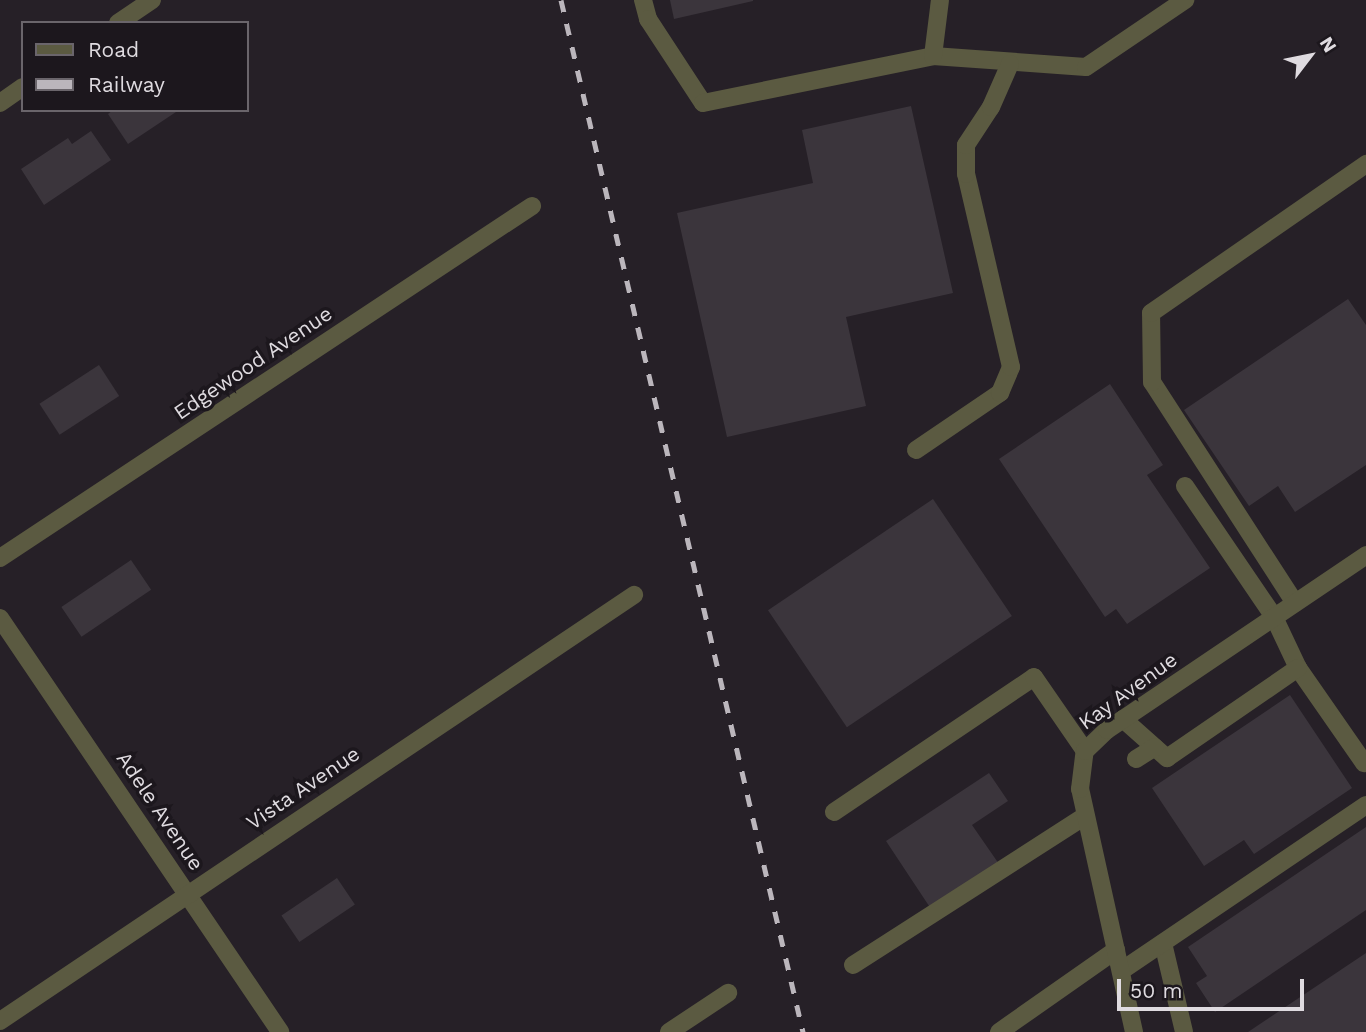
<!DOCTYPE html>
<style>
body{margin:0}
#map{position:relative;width:1366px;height:1032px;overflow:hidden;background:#262027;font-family:"Work Sans",sans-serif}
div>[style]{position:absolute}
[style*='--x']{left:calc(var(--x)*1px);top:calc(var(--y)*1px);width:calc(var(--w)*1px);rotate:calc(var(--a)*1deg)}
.building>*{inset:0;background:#3b353c;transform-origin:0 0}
.minor>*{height:18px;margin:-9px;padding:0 9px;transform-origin:9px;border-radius:9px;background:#5b5a41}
.rail>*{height:5px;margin-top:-2.5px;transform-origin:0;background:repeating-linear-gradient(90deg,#bbb6bc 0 12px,transparent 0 24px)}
span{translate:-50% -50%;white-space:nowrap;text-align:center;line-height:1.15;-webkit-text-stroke:7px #1c171d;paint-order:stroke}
.street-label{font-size:21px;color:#dfdbe0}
.legend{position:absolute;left:21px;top:21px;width:228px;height:91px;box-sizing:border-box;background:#1c171d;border:2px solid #6a656b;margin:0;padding:9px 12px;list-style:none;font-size:21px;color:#dfdbe0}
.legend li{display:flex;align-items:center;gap:14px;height:35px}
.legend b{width:35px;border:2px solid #6a656b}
.north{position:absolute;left:1275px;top:21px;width:70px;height:70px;-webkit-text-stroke:5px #1c171d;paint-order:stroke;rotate:58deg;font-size:19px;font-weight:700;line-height:28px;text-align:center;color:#dfdbe0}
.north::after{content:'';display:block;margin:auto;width:24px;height:32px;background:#dfdbe0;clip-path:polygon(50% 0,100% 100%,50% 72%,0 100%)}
.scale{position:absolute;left:1117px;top:979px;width:187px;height:32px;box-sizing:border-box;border:4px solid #dfdbe0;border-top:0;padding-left:9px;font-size:21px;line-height:24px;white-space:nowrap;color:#dfdbe0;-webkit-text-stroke:5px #1c171d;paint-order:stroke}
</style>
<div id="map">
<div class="building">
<i style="clip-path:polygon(670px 0,753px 0,753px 1px,674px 19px)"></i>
<i style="clip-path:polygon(911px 106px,953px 293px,846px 317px,866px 406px,727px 437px,677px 213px,813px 183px,802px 130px)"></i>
<i style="clip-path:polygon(113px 110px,179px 110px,128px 144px,108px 114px)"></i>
<i style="clip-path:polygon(91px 131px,111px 160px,44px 205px,21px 169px,68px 138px,72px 144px)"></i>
<i style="clip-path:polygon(1348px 299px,1366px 325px,1366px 465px,1295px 512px,1278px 486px,1249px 506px,1184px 410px)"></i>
<i style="left:99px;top:365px;width:37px;height:71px;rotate:57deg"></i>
<i style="clip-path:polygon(1110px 384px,1163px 465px,1147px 475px,1210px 568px,1127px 624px,1116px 609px,1105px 617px,999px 459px)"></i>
<i style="left:933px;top:499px;width:141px;height:199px;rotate:56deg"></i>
<i style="left:131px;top:560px;width:36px;height:84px;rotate:56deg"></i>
<i style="clip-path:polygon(1290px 695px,1352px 788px,1254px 854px,1244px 840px,1204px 866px,1152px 788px)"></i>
<i style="clip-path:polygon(989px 773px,1008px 801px,972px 825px,999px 864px,931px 909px,886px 841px)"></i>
<i style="clip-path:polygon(1366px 827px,1366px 910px,1215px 1012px,1196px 983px,1207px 976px,1188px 947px)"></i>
<i style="left:337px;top:878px;width:32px;height:67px;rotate:56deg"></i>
<i style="clip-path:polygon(1366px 953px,1366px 1032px,1248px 1032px)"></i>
</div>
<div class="minor">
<i style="--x:643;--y:0;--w:20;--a:75"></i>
<i style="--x:648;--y:19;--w:100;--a:56.8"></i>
<i style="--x:703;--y:103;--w:235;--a:-11.5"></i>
<i style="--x:933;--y:56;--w:153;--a:4.1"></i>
<i style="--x:1086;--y:67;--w:120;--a:-34.1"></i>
<i style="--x:118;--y:23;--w:41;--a:-34.1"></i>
<i style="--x:933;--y:56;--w:56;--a:-82.9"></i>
<i style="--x:0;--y:103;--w:28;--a:-35"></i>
<i style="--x:916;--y:450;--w:102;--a:-34.2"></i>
<i style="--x:1000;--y:393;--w:28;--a:-67"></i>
<i style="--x:1011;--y:367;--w:198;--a:-103.1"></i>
<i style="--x:966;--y:174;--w:29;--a:-90"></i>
<i style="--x:966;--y:145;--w:45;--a:-56.7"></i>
<i style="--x:991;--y:107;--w:47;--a:-66.2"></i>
<i style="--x:1185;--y:486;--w:158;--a:55.8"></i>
<i style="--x:1274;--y:617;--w:56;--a:64.8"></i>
<i style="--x:1298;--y:668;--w:116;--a:55.2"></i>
<i style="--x:0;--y:558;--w:638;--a:-33.49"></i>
<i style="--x:1295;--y:603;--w:263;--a:-122.9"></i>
<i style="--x:1152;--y:382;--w:69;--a:-90.8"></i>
<i style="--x:1151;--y:313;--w:262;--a:-34.7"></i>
<i style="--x:0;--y:618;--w:500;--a:55.9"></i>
<i style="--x:1123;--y:719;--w:59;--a:41.6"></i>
<i style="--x:1167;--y:758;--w:159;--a:-34.5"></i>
<i style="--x:1136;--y:759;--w:22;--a:-32"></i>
<i style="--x:834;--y:812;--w:241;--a:-34"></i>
<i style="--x:1034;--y:677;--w:90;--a:55.4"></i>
<i style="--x:1163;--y:943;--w:91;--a:76.7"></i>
<i style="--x:853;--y:965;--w:276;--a:-32.7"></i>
<i style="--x:1121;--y:971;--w:296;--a:-34.1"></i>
<i style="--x:0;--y:1021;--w:764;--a:-33.9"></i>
<i style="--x:669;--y:1032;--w:71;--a:-33.5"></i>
<i style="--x:999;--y:1032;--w:143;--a:-35"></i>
<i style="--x:1134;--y:1032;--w:249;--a:-102.5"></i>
<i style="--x:1080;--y:789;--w:38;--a:-83"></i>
<i style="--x:1085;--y:751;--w:30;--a:-44"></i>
<i style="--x:1107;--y:730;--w:313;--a:-34"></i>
</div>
<div class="rail">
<i style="--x:561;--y:0;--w:1060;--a:76.8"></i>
</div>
<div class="street-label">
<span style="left:253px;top:363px;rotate:-34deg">Edgewood Avenue</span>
<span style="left:1128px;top:691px;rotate:-36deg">Kay Avenue</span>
<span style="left:303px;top:788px;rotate:-34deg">Vista Avenue</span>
<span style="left:160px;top:811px;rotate:56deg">Adele Avenue</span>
</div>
<ul class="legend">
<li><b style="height:9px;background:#5b5a41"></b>Road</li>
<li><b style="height:9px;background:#bbb6bc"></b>Railway</li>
</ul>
<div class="north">N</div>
<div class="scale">50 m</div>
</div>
